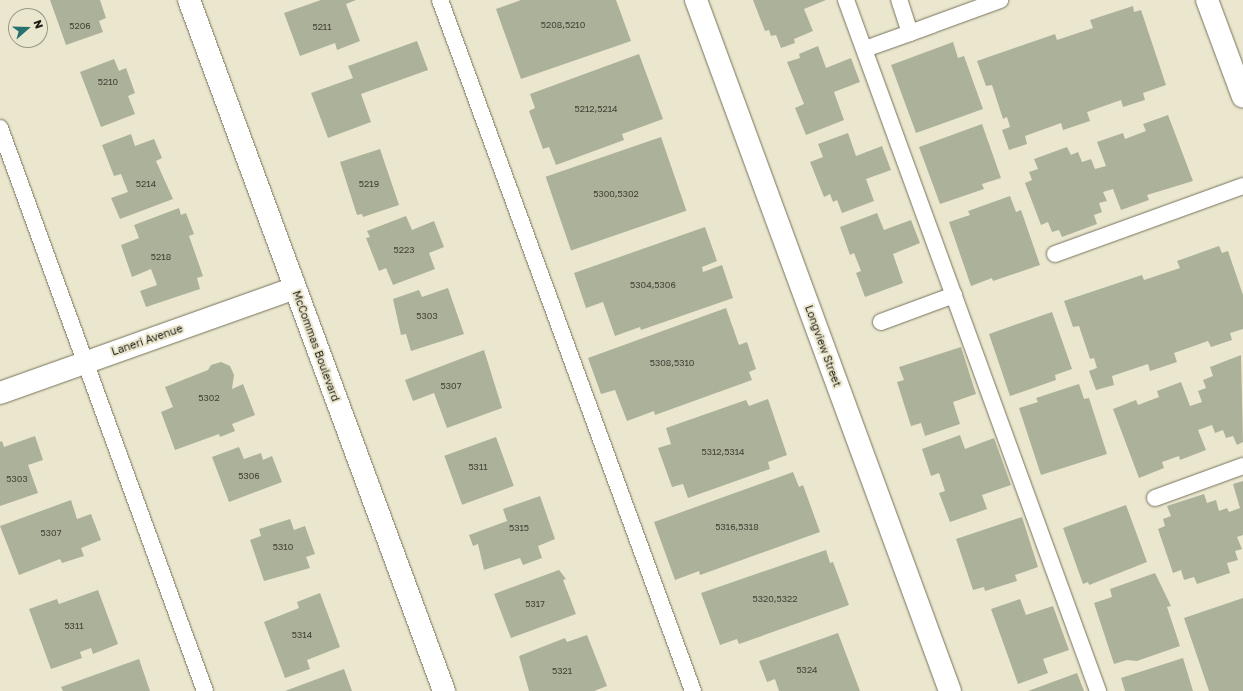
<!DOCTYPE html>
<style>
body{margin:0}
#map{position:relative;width:1243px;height:691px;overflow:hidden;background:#ebe7ce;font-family:"Golos Text",sans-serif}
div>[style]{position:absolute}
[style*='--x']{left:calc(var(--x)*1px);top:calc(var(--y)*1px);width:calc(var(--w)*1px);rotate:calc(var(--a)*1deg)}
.building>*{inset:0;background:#acb19a;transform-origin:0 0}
.roads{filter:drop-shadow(0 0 1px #76725c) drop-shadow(0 0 1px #76725c)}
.lane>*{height:16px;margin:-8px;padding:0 8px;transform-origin:8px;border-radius:8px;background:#fff}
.street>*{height:22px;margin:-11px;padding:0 11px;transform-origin:11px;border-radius:11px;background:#fff}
.secondary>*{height:22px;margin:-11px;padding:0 11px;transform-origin:11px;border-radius:11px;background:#fff}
span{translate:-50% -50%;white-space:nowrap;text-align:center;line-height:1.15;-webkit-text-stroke:4px #ebe7ce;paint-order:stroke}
.number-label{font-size:9px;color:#434337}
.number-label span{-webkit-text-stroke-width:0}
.street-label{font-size:11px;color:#201e16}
.north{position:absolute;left:8px;top:8px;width:40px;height:40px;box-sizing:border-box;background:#ebe7ce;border:1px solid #9a9784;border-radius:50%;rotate:70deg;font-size:11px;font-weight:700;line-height:16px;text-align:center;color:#201e16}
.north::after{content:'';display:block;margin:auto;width:14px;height:18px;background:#27716f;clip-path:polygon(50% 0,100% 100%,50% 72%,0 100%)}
</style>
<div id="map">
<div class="building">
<i style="clip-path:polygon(50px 0,100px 0,106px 18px,99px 21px,103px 32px,66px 45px)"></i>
<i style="clip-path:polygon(321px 0,356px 0,346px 4px,360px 41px,337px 50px,335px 43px,300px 56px,284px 13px)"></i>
<i style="clip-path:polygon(521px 0,616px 0,631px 41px,521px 79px,496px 9px)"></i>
<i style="clip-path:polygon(753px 0,826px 0,804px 9px,813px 31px,794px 39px,795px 43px,781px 48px,776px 35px,771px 36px,769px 30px,765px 31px)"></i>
<i style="clip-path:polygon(1133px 6px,1134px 12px,1141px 10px,1166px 85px,1143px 93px,1145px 100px,1123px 107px,1121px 100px,1087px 112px,1090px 121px,1063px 130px,1061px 123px,1025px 136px,1027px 144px,1009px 150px,1002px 130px,1010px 127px,1007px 117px,1003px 119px,992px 85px,986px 86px,977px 61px,1055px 34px,1057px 40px,1093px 28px,1090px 20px)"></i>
<i style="clip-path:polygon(417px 41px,428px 70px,361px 94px,371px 122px,328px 138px,311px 93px,353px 78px,348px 66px)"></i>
<i style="clip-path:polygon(953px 42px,958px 58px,964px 56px,983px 109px,916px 133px,891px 65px)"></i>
<i style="clip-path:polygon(818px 46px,826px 68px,851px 58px,860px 82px,834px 92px,844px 120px,806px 135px,795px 108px,804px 104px,787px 62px,800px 58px,799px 54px)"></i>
<i style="clip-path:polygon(639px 54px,663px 119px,622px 134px,624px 140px,556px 165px,549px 147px,543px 149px,529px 111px,535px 108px,530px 94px)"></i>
<i style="clip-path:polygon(114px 59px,119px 71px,126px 68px,135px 93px,128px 96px,135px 114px,101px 127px,80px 72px)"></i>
<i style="clip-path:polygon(1168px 115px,1193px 181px,1147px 195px,1149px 200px,1121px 210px,1113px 189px,1103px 192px,1107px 201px,1099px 203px,1102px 212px,1094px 215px,1097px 224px,1062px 237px,1059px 230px,1052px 232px,1048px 222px,1041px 225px,1025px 183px,1032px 180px,1029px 172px,1038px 169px,1034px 159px,1067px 147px,1071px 155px,1078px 152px,1082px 162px,1091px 159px,1095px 169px,1106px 166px,1097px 142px,1123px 133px,1125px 139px,1146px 131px,1143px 124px)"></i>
<i style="clip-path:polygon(982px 124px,1001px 178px,982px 184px,984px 189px,940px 204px,919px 147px)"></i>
<i style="clip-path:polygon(848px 133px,856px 156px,882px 146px,891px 170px,866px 179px,874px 201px,842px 213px,837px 200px,833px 202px,830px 194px,824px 197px,810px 162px,823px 157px,818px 144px)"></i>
<i style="clip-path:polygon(131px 134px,135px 146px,154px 139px,162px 158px,156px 161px,173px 199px,120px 219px,111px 198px,128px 192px,121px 174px,114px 176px,102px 145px)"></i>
<i style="left:661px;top:137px;width:78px;height:122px;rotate:71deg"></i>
<i style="clip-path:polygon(380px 149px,399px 205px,363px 217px,362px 214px,357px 215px,340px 162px)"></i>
<i style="clip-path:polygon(1010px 196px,1016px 212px,1021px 210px,1040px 265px,993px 281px,992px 278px,971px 286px,949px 222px,970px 215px,968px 211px)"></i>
<i style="clip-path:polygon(179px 208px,181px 215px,186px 213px,194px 234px,189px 236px,203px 276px,197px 278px,200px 289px,146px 307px,140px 291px,157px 285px,151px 269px,132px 277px,121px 245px,139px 238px,134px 225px)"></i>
<i style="clip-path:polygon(877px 213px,884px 230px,911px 220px,920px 243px,893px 254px,903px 283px,865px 297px,856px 273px,861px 271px,854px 253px,850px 255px,840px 227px)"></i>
<i style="clip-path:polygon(406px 216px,412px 230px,434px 221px,444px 247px,429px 253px,435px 269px,393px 285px,386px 268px,379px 271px,366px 238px,370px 237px,367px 231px)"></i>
<i style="clip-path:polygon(705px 227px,717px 261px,702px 267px,703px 272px,722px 265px,733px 298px,641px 330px,640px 327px,615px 336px,603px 302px,586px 308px,574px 273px)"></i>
<i style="clip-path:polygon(1219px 246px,1222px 253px,1228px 251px,1243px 295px,1243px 329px,1230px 333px,1232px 340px,1211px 347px,1208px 341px,1174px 353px,1177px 362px,1150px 371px,1148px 364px,1112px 376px,1114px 385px,1096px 390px,1089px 371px,1097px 368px,1094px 358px,1090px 359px,1079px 326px,1073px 327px,1064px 301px,1142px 275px,1144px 280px,1180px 268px,1177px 261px)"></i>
<i style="clip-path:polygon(448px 288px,464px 334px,411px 351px,406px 334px,401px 335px,393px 299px,419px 290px,422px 297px)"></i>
<i style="clip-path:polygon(726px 308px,739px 345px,747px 342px,756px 369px,749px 372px,752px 380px,655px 415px,654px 411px,627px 421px,615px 390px,601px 394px,588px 358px)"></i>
<i style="clip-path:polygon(1052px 312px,1072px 369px,1055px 375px,1056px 380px,1010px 396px,989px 334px)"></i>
<i style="clip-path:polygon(961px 347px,976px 394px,953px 402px,960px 424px,925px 436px,921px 423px,911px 426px,897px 382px,904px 380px,899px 367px)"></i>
<i style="clip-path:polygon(484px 350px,502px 408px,447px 428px,434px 393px,413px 401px,405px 380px)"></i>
<i style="clip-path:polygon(1241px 355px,1243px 442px,1237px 445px,1233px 436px,1226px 438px,1223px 430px,1215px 433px,1212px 425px,1198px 430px,1206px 450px,1180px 460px,1179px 456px,1162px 462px,1164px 468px,1139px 478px,1113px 409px,1136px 400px,1138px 405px,1159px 397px,1157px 391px,1181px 382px,1190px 406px,1202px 402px,1198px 391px,1206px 388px,1203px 380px,1213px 376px,1210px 367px)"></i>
<i style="clip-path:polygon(221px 362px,230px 366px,234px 375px,232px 389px,243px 384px,255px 415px,232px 424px,235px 431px,220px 437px,219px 434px,175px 450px,161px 412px,173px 407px,165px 387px,208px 370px,211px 365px)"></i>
<i style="clip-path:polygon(1079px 384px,1084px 399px,1089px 398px,1107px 454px,1041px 475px,1019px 408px,1038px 402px,1036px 398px)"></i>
<i style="clip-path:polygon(768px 399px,787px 455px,768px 462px,770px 469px,688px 498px,683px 484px,672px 487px,658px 448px,671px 444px,666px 428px,746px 400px,749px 406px)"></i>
<i style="clip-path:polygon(960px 435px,965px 449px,994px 438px,1011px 485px,982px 495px,987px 509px,950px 522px,939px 493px,945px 491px,939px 473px,931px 476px,922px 449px)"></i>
<i style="clip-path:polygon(35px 436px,43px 460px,28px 465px,38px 493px,0 506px,0 442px,2px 441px,4px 447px)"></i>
<i style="left:496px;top:437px;width:52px;height:55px;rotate:70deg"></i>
<i style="clip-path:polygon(239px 447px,244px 459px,261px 453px,263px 460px,272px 456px,282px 482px,229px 502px,212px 457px)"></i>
<i style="clip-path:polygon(793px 472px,799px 487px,803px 485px,820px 532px,700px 575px,699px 571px,675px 580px,654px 522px)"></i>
<i style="clip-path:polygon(1243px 481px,1243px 535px,1237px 537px,1242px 549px,1235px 551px,1238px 560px,1227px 563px,1230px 573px,1197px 584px,1194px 577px,1184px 580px,1181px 570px,1173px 573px,1158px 529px,1165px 526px,1163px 519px,1171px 516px,1167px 506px,1204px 494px,1207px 503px,1216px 500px,1219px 511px,1227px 508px,1229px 512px,1240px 508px,1233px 484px)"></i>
<i style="clip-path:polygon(540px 496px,555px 539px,538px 546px,542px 558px,523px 565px,520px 558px,484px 570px,478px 544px,473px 546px,469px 535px,507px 521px,503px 509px)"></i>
<i style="clip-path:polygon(71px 500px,77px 519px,91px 514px,101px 540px,81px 548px,84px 556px,62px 563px,60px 559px,19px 575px,0 526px)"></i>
<i style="clip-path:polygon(1126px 505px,1147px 562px,1089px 585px,1088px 582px,1083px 584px,1063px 528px)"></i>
<i style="clip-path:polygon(1022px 517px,1038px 567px,1015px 575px,1017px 581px,985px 591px,984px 587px,973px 590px,956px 539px)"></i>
<i style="clip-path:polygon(290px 519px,294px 530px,305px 526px,315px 554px,306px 557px,310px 568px,264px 581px,250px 540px,261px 536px,259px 529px)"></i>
<i style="clip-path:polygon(826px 550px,830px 563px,833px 562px,849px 605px,739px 644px,737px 639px,720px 645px,701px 593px)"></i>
<i style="clip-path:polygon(559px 570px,566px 579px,563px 580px,576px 614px,511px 638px,494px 594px)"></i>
<i style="clip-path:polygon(1155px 573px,1171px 606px,1167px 607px,1180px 646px,1137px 661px,1127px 660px,1114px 664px,1094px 603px,1112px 597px,1110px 589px)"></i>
<i style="clip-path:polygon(98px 590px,118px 644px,93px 654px,91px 648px,80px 652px,82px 658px,51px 669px,29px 609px,57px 599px,59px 604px)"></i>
<i style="clip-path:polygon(320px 593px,340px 647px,307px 660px,310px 669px,285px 678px,264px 622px,299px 608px,297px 602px)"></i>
<i style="clip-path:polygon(1243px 598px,1243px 691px,1209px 691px,1184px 618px)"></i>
<i style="clip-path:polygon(1020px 599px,1026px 615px,1053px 606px,1069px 650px,1043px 659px,1048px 673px,1018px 684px,991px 609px)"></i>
<i style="clip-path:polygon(838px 633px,860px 691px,779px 691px,775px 679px,767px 682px,759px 661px)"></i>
<i style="clip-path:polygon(587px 635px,607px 686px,594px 691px,529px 691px,519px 656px,565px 638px,567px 642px)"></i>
<i style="clip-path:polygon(1183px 658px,1193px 691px,1125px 691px,1121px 678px)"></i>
<i style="clip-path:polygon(139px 659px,150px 691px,63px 691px,61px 687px)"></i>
<i style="clip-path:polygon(344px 669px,352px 691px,285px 691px)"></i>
<i style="clip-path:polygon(1077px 673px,1084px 691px,1028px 691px)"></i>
</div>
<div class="roads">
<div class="lane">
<i style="--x:440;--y:0;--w:736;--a:69.89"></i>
<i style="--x:846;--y:0;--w:736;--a:69.96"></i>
<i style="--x:910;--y:33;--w:96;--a:-20.1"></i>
<i style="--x:865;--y:49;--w:48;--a:-19.6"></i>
<i style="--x:910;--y:33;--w:35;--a:-108"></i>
<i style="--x:0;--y:128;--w:599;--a:69.99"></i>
<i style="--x:1055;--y:254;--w:200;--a:-19.9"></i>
<i style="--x:881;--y:322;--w:78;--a:-20.3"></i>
<i style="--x:1155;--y:498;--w:94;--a:-20"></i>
</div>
<div class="street">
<i style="--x:696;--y:0;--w:736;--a:69.82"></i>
<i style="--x:1207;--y:0;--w:103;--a:69.6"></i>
<i style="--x:0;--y:393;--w:313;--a:-19.6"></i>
</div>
<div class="secondary">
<i style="--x:189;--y:0;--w:737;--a:69.74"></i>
</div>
</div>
<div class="number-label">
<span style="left:563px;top:25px">5208,5210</span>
<span style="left:80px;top:26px">5206</span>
<span style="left:322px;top:27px">5211</span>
<span style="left:108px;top:82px">5210</span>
<span style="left:596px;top:109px">5212,5214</span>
<span style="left:146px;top:184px">5214</span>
<span style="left:369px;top:184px">5219</span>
<span style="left:616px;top:194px">5300,5302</span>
<span style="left:404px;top:250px">5223</span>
<span style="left:161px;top:257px">5218</span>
<span style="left:653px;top:285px">5304,5306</span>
<span style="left:427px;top:316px">5303</span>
<span style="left:672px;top:363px">5308,5310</span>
<span style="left:451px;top:386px">5307</span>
<span style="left:209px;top:398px">5302</span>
<span style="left:723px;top:452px">5312,5314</span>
<span style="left:478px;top:467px">5311</span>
<span style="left:249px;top:476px">5306</span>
<span style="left:17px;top:479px">5303</span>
<span style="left:737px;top:527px">5316,5318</span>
<span style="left:519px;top:528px">5315</span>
<span style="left:51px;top:533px">5307</span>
<span style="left:283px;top:547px">5310</span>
<span style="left:775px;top:599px">5320,5322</span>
<span style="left:535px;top:604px">5317</span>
<span style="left:74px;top:626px">5311</span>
<span style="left:302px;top:635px">5314</span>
<span style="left:807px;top:670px">5324</span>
<span style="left:562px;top:671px">5321</span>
</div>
<div class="street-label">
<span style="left:147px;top:340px;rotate:-19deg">Laneri Avenue</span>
<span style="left:316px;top:346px;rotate:70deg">McCommas Boulevard</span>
<span style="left:823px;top:346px;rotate:70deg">Longview Street</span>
</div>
<div class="north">N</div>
</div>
